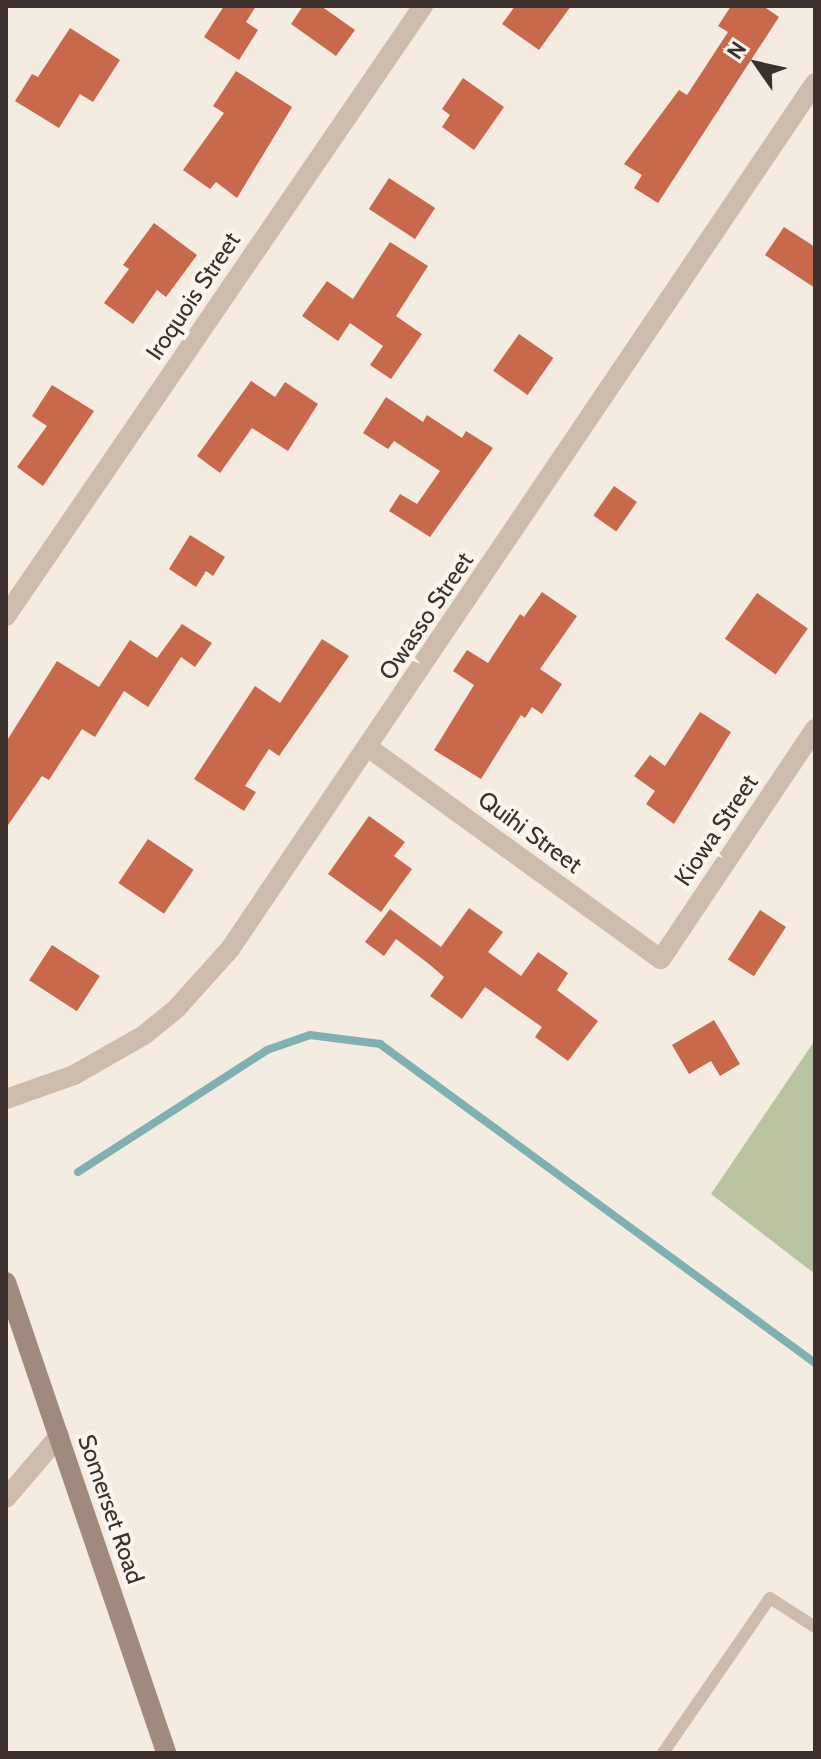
<!DOCTYPE html>
<style>
body{margin:0}
#map{position:relative;width:821px;height:1759px;overflow:hidden;background:#f4ebe1;font-family:Cabin,sans-serif}
div>[style]{position:absolute}
[style*='--x']{left:calc(var(--x)*1px);top:calc(var(--y)*1px);width:calc(var(--w)*1px);rotate:calc(var(--a)*1deg)}
.green>*{inset:0;background:#b8c4a0}
.stream>*{height:8px;margin:-4px;padding:0 4px;transform-origin:4px;border-radius:4px;background:#7fb0b2}
.building>*{inset:0;background:#c8694b;transform-origin:0 0}
.lane>*{height:12px;margin:-6px;padding:0 6px;transform-origin:6px;border-radius:6px;background:#cdbbac}
.street>*{height:20px;margin:-10px;padding:0 10px;transform-origin:10px;border-radius:10px;background:#cdbbac}
.secondary>*{height:20px;margin:-10px;padding:0 10px;transform-origin:10px;border-radius:10px;background:#a18a7d}
span{translate:-50% -50%;white-space:nowrap;text-align:center;line-height:1.15;-webkit-text-stroke:8px #fbf5ee;paint-order:stroke}
.street-label{font-size:24px;color:#3b302b}
.frame{position:absolute;inset:0;border:8px solid #3b302b;pointer-events:none}
.north{position:absolute;left:717px;top:24px;width:80px;height:80px;-webkit-text-stroke:6px #fbf5ee;paint-order:stroke;rotate:304deg;font-size:22px;font-weight:700;line-height:32px;text-align:center;color:#3b302b}
.north::after{content:'';display:block;margin:auto;width:28px;height:36px;background:#3b302b;clip-path:polygon(50% 0,100% 100%,50% 72%,0 100%)}
</style>
<div id="map">
<div class="green">
<i style="clip-path:polygon(815px 1040px,815px 1274px,711px 1194px)"></i>
</div>
<div class="stream">
<i style="--x:78;--y:1172;--w:225;--a:-32.8"></i>
<i style="--x:267;--y:1050;--w:46;--a:-19.2"></i>
<i style="--x:310;--y:1035;--w:71;--a:7.3"></i>
<i style="--x:380;--y:1044;--w:539;--a:36.25"></i>
</div>
<div class="building">
<i style="clip-path:polygon(224px 6px,256px 6px,246px 22px,258px 30px,239px 60px,204px 37px)"></i>
<i style="clip-path:polygon(303px 6px,321px 6px,355px 30px,336px 56px,291px 24px)"></i>
<i style="clip-path:polygon(515px 6px,571px 6px,539px 50px,502px 24px)"></i>
<i style="clip-path:polygon(731px 6px,763px 6px,779px 17px,658px 203px,634px 188px,642px 175px,624px 164px,679px 90px,687px 95px,728px 32px,718px 26px)"></i>
<i style="clip-path:polygon(70px 28px,120px 60px,93px 102px,80px 94px,59px 128px,15px 101px,32px 74px,38px 77px)"></i>
<i style="clip-path:polygon(236px 71px,292px 107px,237px 198px,216px 182px,210px 189px,183px 170px,224px 113px,213px 106px)"></i>
<i style="clip-path:polygon(463px 78px,504px 107px,474px 150px,442px 127px,450px 115px,442px 109px)"></i>
<i style="left:389px;top:178px;width:55px;height:37px;rotate:33deg"></i>
<i style="clip-path:polygon(154px 223px,197px 255px,166px 297px,157px 290px,133px 324px,104px 303px,129px 269px,123px 265px)"></i>
<i style="clip-path:polygon(784px 227px,815px 247px,815px 288px,765px 255px)"></i>
<i style="clip-path:polygon(390px 242px,428px 266px,396px 316px,422px 334px,391px 379px,370px 365px,383px 346px,350px 323px,338px 341px,302px 316px,327px 281px,353px 299px)"></i>
<i style="left:519px;top:334px;width:42px;height:45px;rotate:35deg"></i>
<i style="clip-path:polygon(251px 381px,275px 397px,285px 382px,318px 404px,288px 451px,252px 428px,220px 473px,197px 456px)"></i>
<i style="clip-path:polygon(52px 385px,94px 411px,43px 486px,17px 467px,47px 426px,32px 416px)"></i>
<i style="clip-path:polygon(386px 397px,423px 422px,427px 415px,462px 438px,466px 431px,493px 448px,430px 537px,389px 511px,400px 494px,417px 504px,440px 471px,394px 441px,388px 449px,363px 433px)"></i>
<i style="left:614px;top:486px;width:28px;height:36px;rotate:35deg"></i>
<i style="clip-path:polygon(190px 535px,225px 557px,213px 576px,206px 571px,196px 587px,169px 569px)"></i>
<i style="clip-path:polygon(542px 592px,577px 616px,540px 669px,562px 684px,542px 714px,532px 707px,525px 718px,521px 715px,481px 779px,434px 750px,474px 685px,453px 671px,467px 650px,488px 663px,520px 614px,524px 617px)"></i>
<i style="left:757px;top:593px;width:62px;height:56px;rotate:35deg"></i>
<i style="clip-path:polygon(182px 624px,212px 643px,195px 667px,181px 657px,148px 707px,124px 691px,95px 737px,82px 729px,49px 780px,42px 776px,6px 828px,6px 742px,57px 661px,99px 687px,130px 640px,157px 658px)"></i>
<i style="clip-path:polygon(322px 639px,349px 656px,279px 756px,269px 749px,245px 786px,256px 792px,244px 811px,194px 779px,255px 686px,280px 703px)"></i>
<i style="clip-path:polygon(700px 712px,731px 732px,674px 824px,646px 804px,655px 791px,634px 776px,650px 755px,665px 766px)"></i>
<i style="clip-path:polygon(369px 816px,405px 842px,394px 856px,412px 869px,381px 912px,328px 874px)"></i>
<i style="left:148px;top:839px;width:55px;height:53px;rotate:34deg"></i>
<i style="clip-path:polygon(469px 908px,503px 932px,488px 952px,521px 976px,538px 952px,568px 973px,557px 990px,598px 1021px,568px 1061px,535px 1037px,542px 1027px,485px 987px,462px 1019px,430px 996px,444px 977px,429px 964px,396px 939px,384px 956px,365px 942px,390px 909px,441px 947px)"></i>
<i style="left:760px;top:910px;width:31px;height:59px;rotate:33deg"></i>
<i style="left:52px;top:945px;width:57px;height:42px;rotate:33deg"></i>
<i style="clip-path:polygon(714px 1020px,740px 1064px,720px 1076px,711px 1061px,689px 1074px,672px 1045px)"></i>
</div>
<div class="lane">
<i style="--x:663;--y:1753;--w:188;--a:-55.4"></i>
<i style="--x:770;--y:1598;--w:54;--a:32.8"></i>
</div>
<div class="street">
<i style="--x:6;--y:616;--w:739;--a:-55.64"></i>
<i style="--x:369;--y:748;--w:360;--a:35.9"></i>
<i style="--x:661;--y:959;--w:277;--a:-56.2"></i>
<i style="--x:6;--y:1099;--w:72;--a:-19.4"></i>
<i style="--x:74;--y:1075;--w:81;--a:-29.7"></i>
<i style="--x:144;--y:1035;--w:41;--a:-39.1"></i>
<i style="--x:176;--y:1009;--w:81;--a:-48"></i>
<i style="--x:230;--y:949;--w:1045;--a:-55.96"></i>
<i style="--x:6;--y:1498;--w:82;--a:-49.5"></i>
</div>
<div class="secondary">
<i style="--x:6;--y:1282;--w:497;--a:71.2"></i>
</div>
<div class="street-label">
<span style="left:193px;top:296px;rotate:-56deg">Iroquois Street</span>
<span style="left:426px;top:616px;rotate:-56deg">Owasso Street</span>
<span style="left:716px;top:830px;rotate:-56deg">Kiowa Street</span>
<span style="left:530px;top:832px;rotate:36deg">Quihi Street</span>
<span style="left:111px;top:1509px;rotate:71deg">Somerset Road</span>
</div>
<div class="frame"></div>
<div class="north">N</div>
</div>
